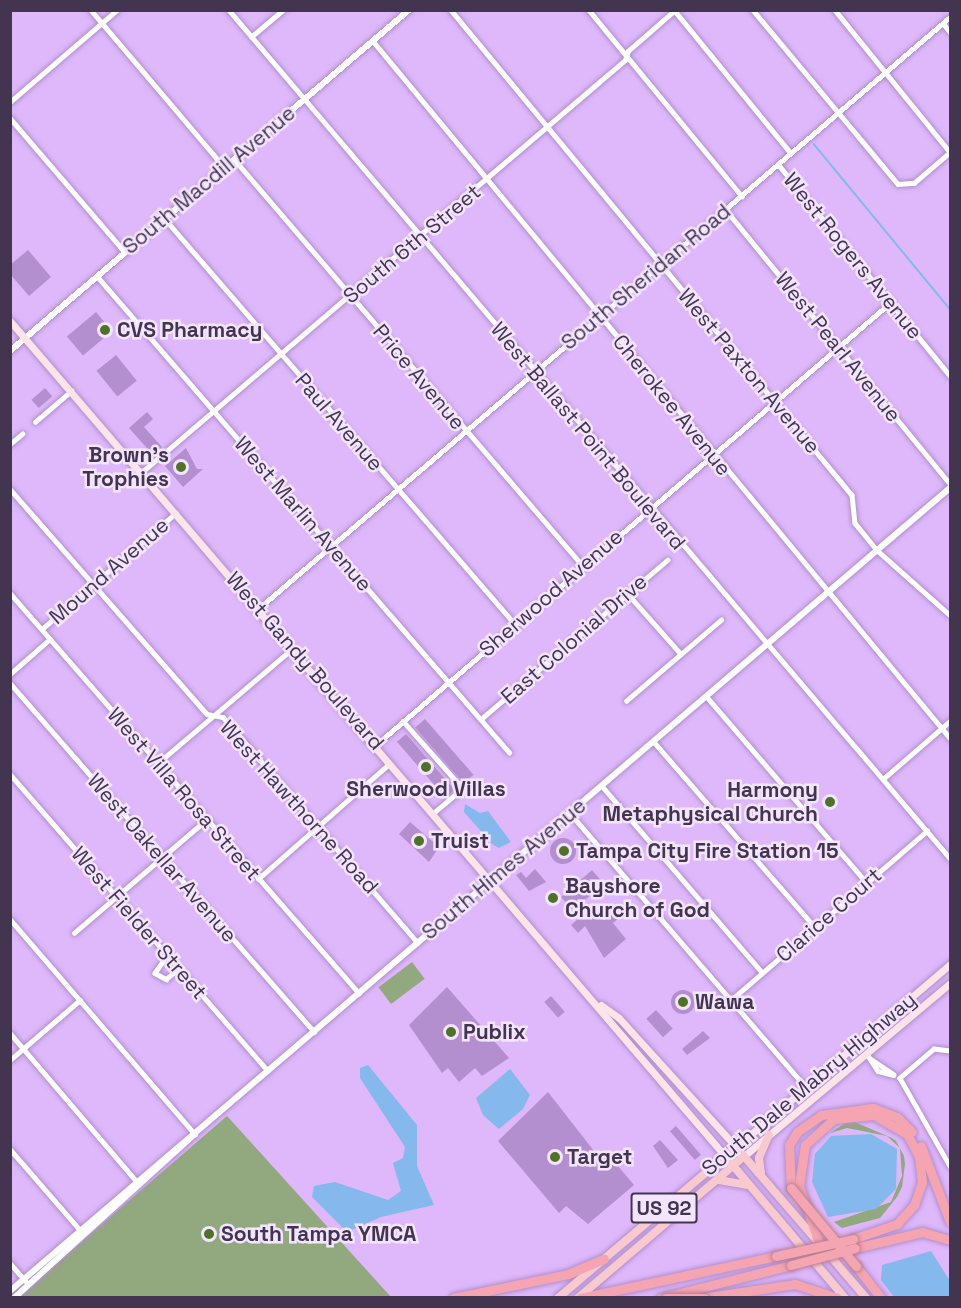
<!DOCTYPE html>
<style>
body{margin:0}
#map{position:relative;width:961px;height:1308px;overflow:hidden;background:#deb8fb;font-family:"Space Grotesk",sans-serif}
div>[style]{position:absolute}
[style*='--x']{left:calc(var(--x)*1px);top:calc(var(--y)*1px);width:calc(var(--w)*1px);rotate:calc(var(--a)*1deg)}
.green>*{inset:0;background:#92a87e;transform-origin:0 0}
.water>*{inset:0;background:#85b8ec}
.stream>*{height:1.5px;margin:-0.75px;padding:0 0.75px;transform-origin:0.75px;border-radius:0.75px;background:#85b8ec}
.building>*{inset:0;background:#b48fcf;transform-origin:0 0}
.round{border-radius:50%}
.roads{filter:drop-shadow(0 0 2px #b28ecd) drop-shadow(0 0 2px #b28ecd)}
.minor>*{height:4.5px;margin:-2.25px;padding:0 2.25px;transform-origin:2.25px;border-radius:2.25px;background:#fff}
.tertiary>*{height:6px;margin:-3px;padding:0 3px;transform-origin:3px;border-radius:3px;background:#fff}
.secondary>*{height:7px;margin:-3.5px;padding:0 3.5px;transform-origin:3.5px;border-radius:3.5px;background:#fce4e8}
.primary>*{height:8px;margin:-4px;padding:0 4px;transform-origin:4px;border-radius:4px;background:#f9c9d0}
.motorway>*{height:9px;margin:-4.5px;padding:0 4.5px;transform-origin:4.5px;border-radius:4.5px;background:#f5a5b1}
.bridges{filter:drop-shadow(0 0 2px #b77d8f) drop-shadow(0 0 2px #b77d8f)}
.motorway-bridge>*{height:9px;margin:-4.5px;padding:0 4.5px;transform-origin:4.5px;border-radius:4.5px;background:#f5a5b1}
.dots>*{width:16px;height:16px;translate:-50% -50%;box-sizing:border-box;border:3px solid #f3e4ff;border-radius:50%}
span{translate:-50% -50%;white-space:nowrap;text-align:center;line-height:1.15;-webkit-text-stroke:5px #f3e4ff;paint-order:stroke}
.shield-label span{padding:2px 4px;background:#f3e4ff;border:2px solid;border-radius:4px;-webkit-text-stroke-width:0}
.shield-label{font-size:20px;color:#43344f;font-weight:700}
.street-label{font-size:21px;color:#43344f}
.poi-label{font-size:21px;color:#43344f;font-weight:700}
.left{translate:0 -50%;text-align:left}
.right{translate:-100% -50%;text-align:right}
.frame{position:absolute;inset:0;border:12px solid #43344f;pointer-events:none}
</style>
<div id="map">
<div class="green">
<i style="left:412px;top:962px;width:21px;height:42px;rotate:53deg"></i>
<i style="clip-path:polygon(227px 1116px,391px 1297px,18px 1298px,30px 1286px)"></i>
<i style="clip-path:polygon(850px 1120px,892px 1138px,896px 1141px,904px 1156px,905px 1164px,902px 1187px,897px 1197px,880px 1218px,842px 1228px,834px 1222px,891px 1202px,902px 1176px,900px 1148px,887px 1136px,847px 1128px,830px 1133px)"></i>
</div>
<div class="water">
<i style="clip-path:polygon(465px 804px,480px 813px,488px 811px,511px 842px,499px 848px,492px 844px,464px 812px)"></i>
<i style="clip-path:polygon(368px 1065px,417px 1125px,417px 1166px,434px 1205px,381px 1217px,347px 1232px,312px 1197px,314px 1186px,335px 1182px,388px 1200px,401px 1191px,393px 1163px,403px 1158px,405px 1147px,360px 1078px,360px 1068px)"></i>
<i style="clip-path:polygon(510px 1069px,530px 1095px,523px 1109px,499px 1129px,483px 1115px,476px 1098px)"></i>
<i style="clip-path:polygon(871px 1134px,897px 1149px,896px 1189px,876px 1209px,828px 1217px,812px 1182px,815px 1154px,831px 1136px)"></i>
<i style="clip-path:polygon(931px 1251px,950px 1281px,950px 1297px,894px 1297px,881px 1280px,882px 1265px)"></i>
</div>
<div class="stream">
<i style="--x:814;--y:144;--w:214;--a:50.5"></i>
</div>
<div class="building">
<i style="clip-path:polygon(28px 250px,51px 277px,29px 296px,10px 274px,10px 265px)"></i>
<i style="left:96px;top:312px;width:25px;height:38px;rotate:50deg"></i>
<i style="left:116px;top:355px;width:33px;height:25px;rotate:51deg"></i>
<i style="left:45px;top:388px;width:11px;height:18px;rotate:49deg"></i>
<i style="clip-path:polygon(147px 412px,153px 419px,144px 427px,162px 447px,153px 455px,129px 428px)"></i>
<i style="clip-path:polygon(186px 448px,197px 469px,203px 469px,183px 487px,165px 466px)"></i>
<i style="left:425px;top:719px;width:74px;height:13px;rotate:49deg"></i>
<i style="left:406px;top:734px;width:74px;height:12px;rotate:49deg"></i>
<i style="clip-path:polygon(410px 822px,439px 847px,429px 862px,399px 834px)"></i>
<i class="round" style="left:550px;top:838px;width:26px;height:26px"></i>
<i style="clip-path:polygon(535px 869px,546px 882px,529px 891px,516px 875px,521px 872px,526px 878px)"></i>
<i style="left:592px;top:870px;width:18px;height:41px;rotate:49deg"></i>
<i style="clip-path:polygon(595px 904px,604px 915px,610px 909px,618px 919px,613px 923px,626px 939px,604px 958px,585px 926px,578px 933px,571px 925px)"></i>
<i style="clip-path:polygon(447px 987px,509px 1058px,482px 1076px,475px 1068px,459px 1082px,448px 1068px,442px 1073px,409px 1025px)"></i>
<i class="round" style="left:671px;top:990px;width:24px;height:24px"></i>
<i style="left:551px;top:996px;width:21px;height:9px;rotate:49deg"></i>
<i style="left:656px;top:1010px;width:25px;height:13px;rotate:48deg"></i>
<i style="clip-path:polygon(703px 1031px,710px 1038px,687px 1055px,682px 1049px)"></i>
<i style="clip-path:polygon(548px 1092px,601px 1160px,608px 1154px,634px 1185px,588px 1224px,566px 1206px,559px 1213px,498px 1141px)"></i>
<i style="left:676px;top:1126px;width:38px;height:8px;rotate:49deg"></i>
<i style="clip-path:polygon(660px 1140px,678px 1160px,668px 1168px,653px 1146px)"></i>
</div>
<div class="roads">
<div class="minor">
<i style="--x:91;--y:10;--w:206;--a:49.7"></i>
<i style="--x:229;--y:10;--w:1113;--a:49.63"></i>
<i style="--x:451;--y:10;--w:629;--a:50.42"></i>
<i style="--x:852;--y:495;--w:28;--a:84"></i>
<i style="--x:855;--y:523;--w:36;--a:51"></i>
<i style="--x:878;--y:551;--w:96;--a:41.6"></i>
<i style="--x:589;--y:10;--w:241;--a:50.6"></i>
<i style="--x:753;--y:10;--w:226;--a:50.2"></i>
<i style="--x:898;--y:184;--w:16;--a:-4"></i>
<i style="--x:914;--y:183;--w:48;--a:-40.7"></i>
<i style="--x:835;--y:10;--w:183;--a:51"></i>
<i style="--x:675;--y:11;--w:183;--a:50.8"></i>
<i style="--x:943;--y:23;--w:11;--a:52"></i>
<i style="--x:251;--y:37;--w:42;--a:-40.2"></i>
<i style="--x:373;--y:41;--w:905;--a:50.38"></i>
<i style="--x:10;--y:102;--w:141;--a:-40.7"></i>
<i style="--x:10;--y:118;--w:177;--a:49.4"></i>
<i style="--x:234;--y:159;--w:536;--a:49.39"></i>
<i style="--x:778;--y:164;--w:273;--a:50.9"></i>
<i style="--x:726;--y:210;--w:354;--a:50.7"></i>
<i style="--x:165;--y:219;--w:535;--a:49.17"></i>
<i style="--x:97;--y:276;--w:630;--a:49.12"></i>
<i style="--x:35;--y:422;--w:48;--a:-40.7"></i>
<i style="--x:10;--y:444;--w:16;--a:-40"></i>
<i style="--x:142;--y:472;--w:635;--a:-40.46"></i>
<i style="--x:625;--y:60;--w:9;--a:-72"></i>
<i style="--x:628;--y:51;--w:62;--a:-41.1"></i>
<i style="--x:10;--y:489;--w:299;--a:48.8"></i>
<i style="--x:207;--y:714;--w:16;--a:11"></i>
<i style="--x:223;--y:717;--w:298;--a:49.2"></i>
<i style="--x:10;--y:593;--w:531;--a:48.9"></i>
<i style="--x:627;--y:593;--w:81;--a:48.5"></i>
<i style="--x:259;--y:608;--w:909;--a:-40.54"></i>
<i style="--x:42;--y:629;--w:177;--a:-40.9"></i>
<i style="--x:10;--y:674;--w:53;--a:-41.2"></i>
<i style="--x:10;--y:683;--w:463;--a:48.9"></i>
<i style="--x:707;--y:697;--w:245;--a:49.3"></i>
<i style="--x:626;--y:701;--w:125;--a:-40.5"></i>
<i style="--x:481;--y:719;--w:245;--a:-40.5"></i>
<i style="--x:403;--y:721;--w:83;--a:48.4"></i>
<i style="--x:458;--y:783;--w:9;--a:84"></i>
<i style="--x:459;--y:792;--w:31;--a:140"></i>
<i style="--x:654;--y:742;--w:245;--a:49"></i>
<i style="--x:377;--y:744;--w:678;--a:-40.69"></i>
<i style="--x:158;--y:763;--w:177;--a:-40.4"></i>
<i style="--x:10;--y:774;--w:393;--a:49"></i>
<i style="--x:883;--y:779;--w:89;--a:-40.9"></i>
<i style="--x:602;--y:786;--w:245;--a:49.3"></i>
<i style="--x:570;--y:813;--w:362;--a:49.3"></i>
<i style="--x:258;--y:879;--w:174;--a:-41.3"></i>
<i style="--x:10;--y:919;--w:284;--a:49.3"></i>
<i style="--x:74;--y:933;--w:175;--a:-40.6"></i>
<i style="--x:167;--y:956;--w:21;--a:125"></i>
<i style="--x:155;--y:973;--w:13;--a:29"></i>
<i style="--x:166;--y:979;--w:16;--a:-40"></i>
<i style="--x:731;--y:1000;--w:259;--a:-40.8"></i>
<i style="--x:10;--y:1033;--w:199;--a:49.5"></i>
<i style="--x:950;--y:1051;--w:16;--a:-173"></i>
<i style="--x:934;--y:1049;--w:45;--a:139.5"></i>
<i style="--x:900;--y:1078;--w:101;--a:60.4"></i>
<i style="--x:867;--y:1054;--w:20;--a:57"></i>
<i style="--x:878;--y:1071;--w:16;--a:14"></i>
<i style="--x:871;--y:1059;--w:27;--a:34"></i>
<i style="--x:10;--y:1060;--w:92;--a:-40.6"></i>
<i style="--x:10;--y:1149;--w:108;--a:49.1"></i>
<i style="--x:10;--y:1263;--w:28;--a:49"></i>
</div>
<div class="tertiary">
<i style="--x:10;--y:351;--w:525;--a:-40.52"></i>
<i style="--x:10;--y:1291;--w:1236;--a:-40.51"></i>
<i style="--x:14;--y:1298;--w:244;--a:-42.2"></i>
</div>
<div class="secondary">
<i style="--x:10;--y:321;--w:1099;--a:49.43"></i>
<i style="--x:601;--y:1005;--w:22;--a:36"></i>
<i style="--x:619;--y:1018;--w:174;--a:47.8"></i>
<i style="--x:736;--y:1147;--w:282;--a:-40.5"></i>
<i style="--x:744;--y:1156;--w:269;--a:-40"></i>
</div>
<div class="primary">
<i style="--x:725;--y:1156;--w:186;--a:49.8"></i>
<i style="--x:761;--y:1173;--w:15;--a:-98"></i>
<i style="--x:759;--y:1158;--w:25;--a:-67"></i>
<i style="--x:719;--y:1180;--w:28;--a:10"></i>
<i style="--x:826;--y:1251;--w:62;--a:49.6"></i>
<i style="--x:558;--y:1298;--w:233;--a:-40.3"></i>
<i style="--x:736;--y:1147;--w:125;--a:49.2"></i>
<i style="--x:578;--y:1298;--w:218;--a:-40.5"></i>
</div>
<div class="motorway">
<i style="--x:921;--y:1146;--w:81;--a:69.1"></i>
<i style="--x:791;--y:1188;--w:43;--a:-92.7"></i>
<i style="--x:789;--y:1145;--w:15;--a:-58"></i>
<i style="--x:797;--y:1132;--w:29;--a:-35"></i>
<i style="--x:821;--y:1115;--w:52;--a:-7.7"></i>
<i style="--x:873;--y:1108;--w:26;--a:21"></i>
<i style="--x:897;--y:1117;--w:21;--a:45"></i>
<i style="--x:819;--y:1243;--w:60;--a:-109.3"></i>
<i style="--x:799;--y:1186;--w:41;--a:-81.7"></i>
<i style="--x:805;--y:1145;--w:39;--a:-42"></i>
<i style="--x:834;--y:1119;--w:40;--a:-5.7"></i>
<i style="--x:874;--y:1115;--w:38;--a:30"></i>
<i style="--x:907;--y:1134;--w:26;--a:62"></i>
<i style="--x:919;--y:1157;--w:25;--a:83"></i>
<i style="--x:922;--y:1182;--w:24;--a:109"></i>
<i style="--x:914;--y:1205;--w:25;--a:132"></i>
<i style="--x:897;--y:1224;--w:46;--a:161.2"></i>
<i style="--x:855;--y:1248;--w:69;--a:-13.4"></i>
<i style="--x:922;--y:1232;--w:29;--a:16"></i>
<i style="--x:856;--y:1266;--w:41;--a:52"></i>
<i style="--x:453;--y:1298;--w:117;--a:-11.8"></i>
<i style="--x:568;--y:1274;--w:39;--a:-23"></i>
<i style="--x:580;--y:1298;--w:200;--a:-12.1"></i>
<i style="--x:660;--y:1298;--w:135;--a:-14.1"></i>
<i style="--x:702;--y:1298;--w:94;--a:-8.6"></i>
<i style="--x:795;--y:1284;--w:44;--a:18.4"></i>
</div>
</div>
<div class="bridges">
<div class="motorway-bridge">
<i style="--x:791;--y:1188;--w:102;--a:50.2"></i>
<i style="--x:776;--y:1256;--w:79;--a:-12.4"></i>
<i style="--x:791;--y:1265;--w:66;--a:-14.9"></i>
<i style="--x:666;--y:1298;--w:38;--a:0"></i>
</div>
</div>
<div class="dots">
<i style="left:105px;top:330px;background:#507128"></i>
<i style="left:181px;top:467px;background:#507128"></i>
<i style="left:426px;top:767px;background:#507128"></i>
<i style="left:830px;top:802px;background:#507128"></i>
<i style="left:419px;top:841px;background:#507128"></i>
<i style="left:564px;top:851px;background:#507128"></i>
<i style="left:553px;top:898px;background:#507128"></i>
<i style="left:683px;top:1002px;background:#507128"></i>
<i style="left:451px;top:1032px;background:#507128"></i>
<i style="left:555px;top:1157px;background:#507128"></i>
<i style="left:209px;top:1234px;background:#507128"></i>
</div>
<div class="shield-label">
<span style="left:664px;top:1208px">US 92</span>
</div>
<div class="street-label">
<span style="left:209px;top:180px;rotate:-40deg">South Macdill Avenue</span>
<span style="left:412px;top:244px;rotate:-40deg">South 6th Street</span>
<span style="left:853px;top:256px;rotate:51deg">West Rogers Avenue</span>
<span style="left:646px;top:277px;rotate:-40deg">South Sheridan Road</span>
<span style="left:838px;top:347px;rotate:51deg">West Pearl Avenue</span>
<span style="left:749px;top:371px;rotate:50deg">West Paxton Avenue</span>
<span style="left:419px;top:377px;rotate:50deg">Price Avenue</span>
<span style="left:672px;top:405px;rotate:51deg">Cherokee Avenue</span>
<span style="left:339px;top:422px;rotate:49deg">Paul Avenue</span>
<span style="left:588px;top:436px;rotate:50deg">West Ballast Point Boulevard</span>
<span style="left:303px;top:514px;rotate:49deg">West Marlin Avenue</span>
<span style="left:109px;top:571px;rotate:-41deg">Mound Avenue</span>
<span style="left:551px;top:593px;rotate:-41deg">Sherwood Avenue</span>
<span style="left:574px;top:639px;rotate:-41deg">East Colonial Drive</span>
<span style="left:305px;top:661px;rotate:49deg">West Gandy Boulevard</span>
<span style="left:184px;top:794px;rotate:49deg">West Villa Rosa Street</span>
<span style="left:299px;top:807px;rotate:48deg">West Hawthorne Road</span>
<span style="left:162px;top:858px;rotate:49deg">West Oakellar Avenue</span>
<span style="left:504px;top:869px;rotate:-40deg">South Himes Avenue</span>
<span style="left:829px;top:915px;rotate:-41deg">Clarice Court</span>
<span style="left:139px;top:923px;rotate:49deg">West Fielder Street</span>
<span style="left:809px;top:1084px;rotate:-40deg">South Dale Mabry Highway</span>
</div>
<div class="poi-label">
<span class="left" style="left:117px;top:330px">CVS Pharmacy</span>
<span class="right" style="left:169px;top:467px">Brown's<br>Trophies</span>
<span style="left:426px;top:789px">Sherwood Villas</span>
<span class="right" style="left:818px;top:802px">Harmony<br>Metaphysical Church</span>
<span class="left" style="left:431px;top:841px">Truist</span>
<span class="left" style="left:576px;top:851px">Tampa City Fire Station 15</span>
<span class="left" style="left:565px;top:898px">Bayshore<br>Church of God</span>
<span class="left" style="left:695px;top:1002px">Wawa</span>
<span class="left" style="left:463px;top:1032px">Publix</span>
<span class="left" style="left:567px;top:1157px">Target</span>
<span class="left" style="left:221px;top:1234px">South Tampa YMCA</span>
</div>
<div class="frame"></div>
</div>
